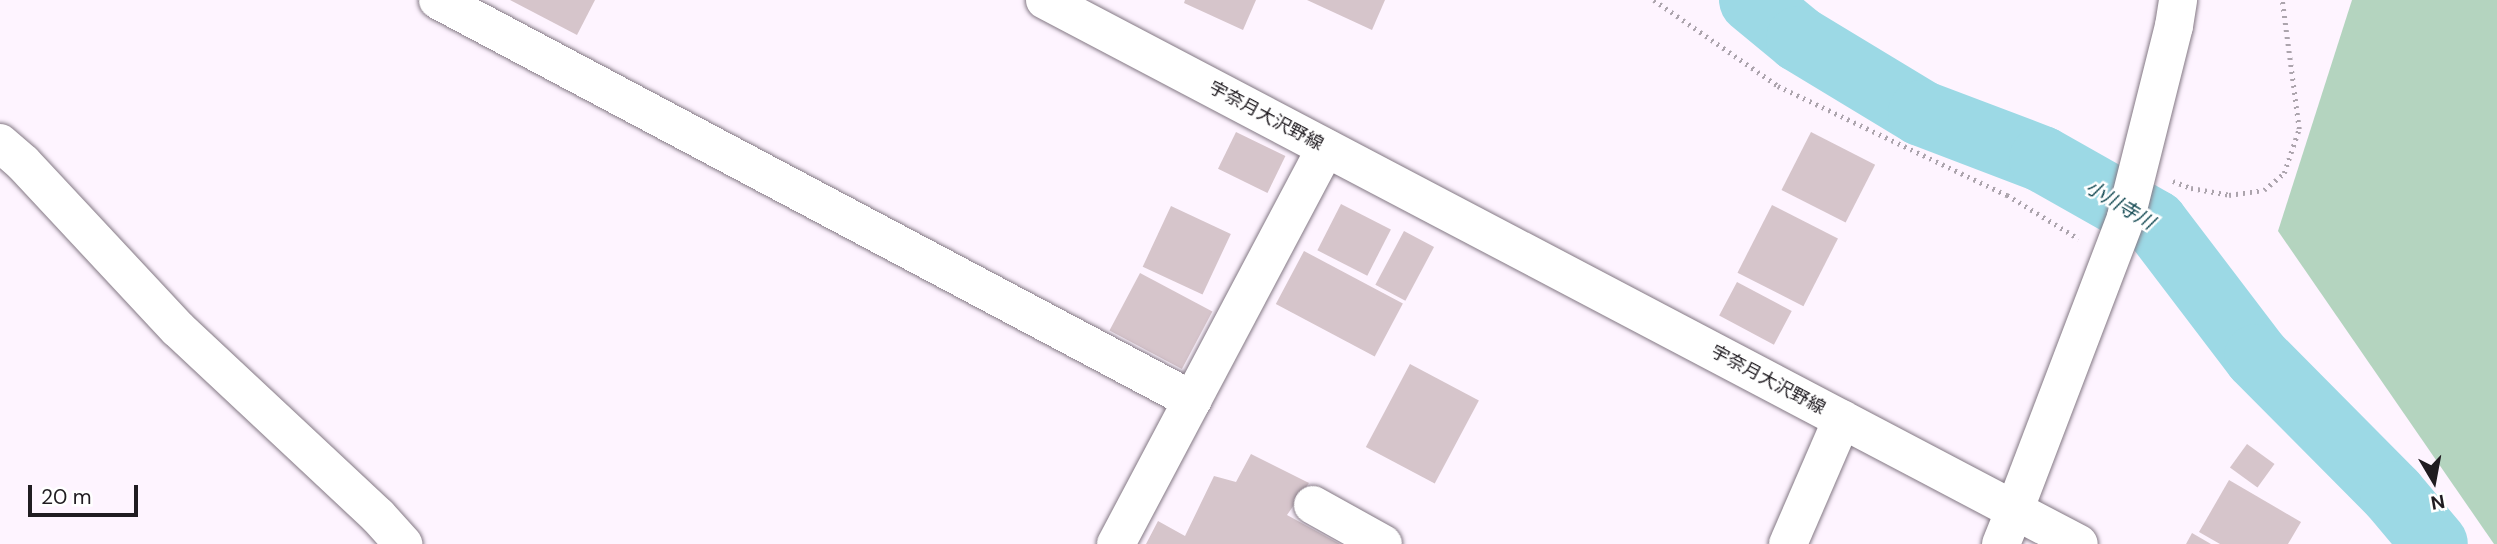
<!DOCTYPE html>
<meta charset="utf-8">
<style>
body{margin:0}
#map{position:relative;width:2497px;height:544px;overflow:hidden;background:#fef4ff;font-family:"DM Sans","Noto Sans JP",sans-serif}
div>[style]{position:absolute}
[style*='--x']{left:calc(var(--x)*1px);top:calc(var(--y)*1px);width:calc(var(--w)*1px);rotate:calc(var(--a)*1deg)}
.green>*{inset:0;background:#b4d4bf}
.river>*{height:66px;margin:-33px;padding:0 33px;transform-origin:33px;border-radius:33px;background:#9cd9e5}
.building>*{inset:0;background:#d6c5cb;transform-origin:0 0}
.path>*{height:4.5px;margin-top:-2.25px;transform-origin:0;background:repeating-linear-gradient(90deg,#aca4ad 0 2px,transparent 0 7px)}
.roads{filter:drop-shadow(0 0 2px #837884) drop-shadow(0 0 2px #837884)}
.minor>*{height:38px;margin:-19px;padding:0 19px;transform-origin:19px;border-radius:19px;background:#fff}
.major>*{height:38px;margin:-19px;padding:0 19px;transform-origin:19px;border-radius:19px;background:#fff}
span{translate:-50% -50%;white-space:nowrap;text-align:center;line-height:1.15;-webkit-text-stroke:5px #fff;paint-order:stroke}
.street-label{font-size:18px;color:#201c21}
.water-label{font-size:19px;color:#0f464f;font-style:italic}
.north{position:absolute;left:2399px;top:446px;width:70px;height:70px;-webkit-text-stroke:5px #fff;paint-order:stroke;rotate:170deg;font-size:19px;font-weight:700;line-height:28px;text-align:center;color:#201c21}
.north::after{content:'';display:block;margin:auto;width:24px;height:32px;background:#201c21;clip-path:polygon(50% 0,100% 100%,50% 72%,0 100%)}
.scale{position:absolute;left:28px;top:485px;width:110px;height:32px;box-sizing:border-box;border:4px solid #201c21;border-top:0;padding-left:9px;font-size:21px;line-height:24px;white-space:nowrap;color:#201c21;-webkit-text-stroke:5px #fff;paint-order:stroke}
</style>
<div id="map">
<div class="green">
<i style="clip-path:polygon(2352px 0,2497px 0,2497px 544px,2494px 544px,2278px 231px)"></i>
</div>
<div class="river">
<i style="--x:1752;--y:0;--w:61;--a:39.7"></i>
<i style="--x:1799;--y:39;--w:143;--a:31.2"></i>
<i style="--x:1921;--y:113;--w:129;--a:20.8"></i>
<i style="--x:2042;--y:159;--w:130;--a:29.5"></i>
<i style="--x:2155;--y:223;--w:168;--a:52.7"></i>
<i style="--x:2257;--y:357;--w:193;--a:45.2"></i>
<i style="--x:2393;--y:494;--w:65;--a:50"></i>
</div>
<div class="building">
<i style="clip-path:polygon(510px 0,595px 0,577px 35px)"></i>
<i style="clip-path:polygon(1185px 0,1256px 0,1243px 30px,1184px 3px)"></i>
<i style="clip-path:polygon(1307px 0,1385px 0,1372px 30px)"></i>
<i style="left:1236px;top:132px;width:55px;height:41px;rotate:26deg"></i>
<i style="left:1811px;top:132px;width:72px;height:65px;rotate:27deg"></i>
<i style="left:1341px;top:204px;width:56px;height:52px;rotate:27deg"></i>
<i style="left:1772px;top:205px;width:74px;height:76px;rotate:27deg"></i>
<i style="left:1171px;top:206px;width:66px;height:67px;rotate:25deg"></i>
<i style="left:1404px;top:231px;width:34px;height:61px;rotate:28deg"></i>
<i style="left:1304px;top:251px;width:112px;height:60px;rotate:28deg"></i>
<i style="left:1140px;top:273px;width:82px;height:65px;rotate:28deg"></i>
<i style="left:1737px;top:282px;width:62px;height:38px;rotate:28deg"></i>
<i style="left:1410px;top:364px;width:78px;height:94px;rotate:28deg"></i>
<i style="left:2247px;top:444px;width:34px;height:29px;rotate:36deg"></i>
<i style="clip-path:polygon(1251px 454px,1309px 483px,1287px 515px,1340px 544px,1146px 544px,1158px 521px,1185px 536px,1214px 476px,1236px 482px)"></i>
<i style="clip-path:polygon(2229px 480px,2301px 522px,2288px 544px,2220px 544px,2199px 532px)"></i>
<i style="clip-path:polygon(2192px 533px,2211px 544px,2186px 544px)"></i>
</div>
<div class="path">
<i style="--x:1654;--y:0;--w:151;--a:34.7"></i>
<i style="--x:1778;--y:86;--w:254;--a:25.5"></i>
<i style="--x:2007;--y:195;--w:84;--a:31.4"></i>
<i style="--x:2173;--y:181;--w:19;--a:21"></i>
<i style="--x:2191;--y:188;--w:39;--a:10"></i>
<i style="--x:2229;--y:195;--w:35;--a:-8"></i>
<i style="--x:2264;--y:190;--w:26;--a:-40"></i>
<i style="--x:2284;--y:173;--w:46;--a:-71.2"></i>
<i style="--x:2299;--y:129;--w:130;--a:-97.5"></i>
</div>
<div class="roads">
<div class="minor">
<i style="--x:438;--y:0;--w:854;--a:27.95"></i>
<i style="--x:0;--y:143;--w:30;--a:41"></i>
<i style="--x:23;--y:163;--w:227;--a:47"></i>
<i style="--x:178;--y:329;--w:274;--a:43.1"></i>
<i style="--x:378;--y:516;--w:38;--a:48"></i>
<i style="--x:1313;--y:505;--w:80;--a:29.1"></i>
<i style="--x:1116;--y:544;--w:448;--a:-62.1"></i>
<i style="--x:1788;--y:544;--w:136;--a:-66.6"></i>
<i style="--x:2001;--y:544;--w:35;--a:-68"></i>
</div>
<div class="major">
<i style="--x:1045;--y:0;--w:1168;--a:27.75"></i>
<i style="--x:2014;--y:511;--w:315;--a:-69.1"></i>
<i style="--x:2126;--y:217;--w:197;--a:-75.9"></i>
<i style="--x:2174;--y:26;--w:26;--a:-81"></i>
</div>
</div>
<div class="street-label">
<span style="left:1266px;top:116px;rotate:28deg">宇奈月大沢野線</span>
<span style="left:1768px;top:380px;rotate:28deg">宇奈月大沢野線</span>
</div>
<div class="water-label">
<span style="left:2120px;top:205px;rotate:31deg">小川寺川</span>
</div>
<div class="north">N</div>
<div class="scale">20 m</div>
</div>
